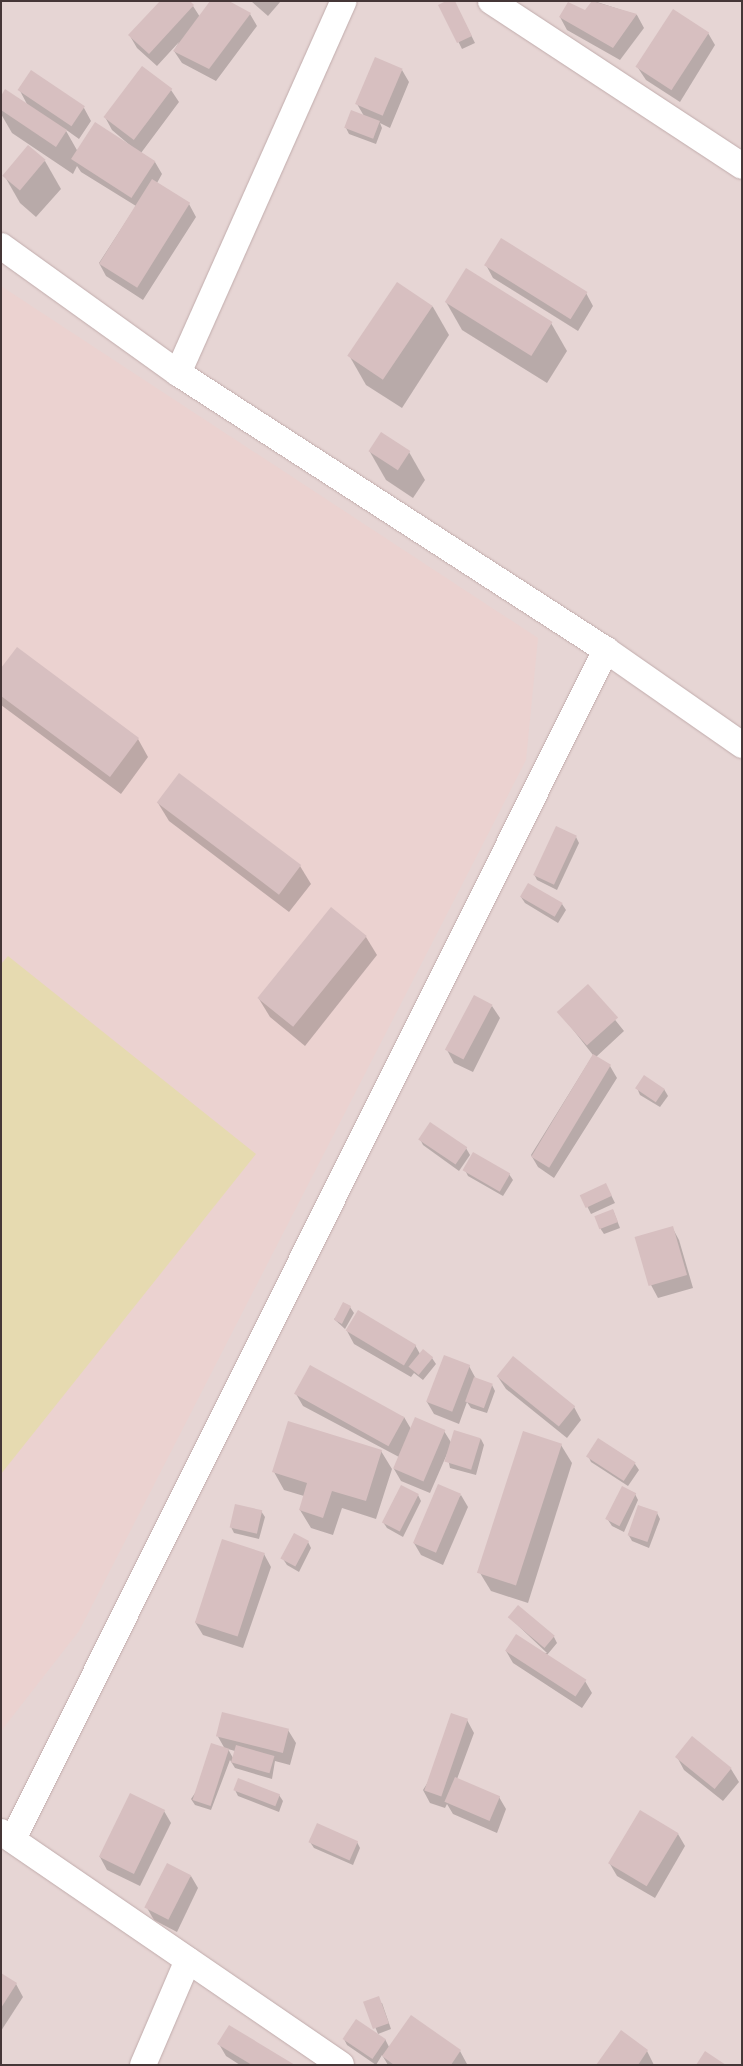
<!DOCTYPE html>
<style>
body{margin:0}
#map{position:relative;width:743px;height:2066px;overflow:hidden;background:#f3e7e6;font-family:Lato,sans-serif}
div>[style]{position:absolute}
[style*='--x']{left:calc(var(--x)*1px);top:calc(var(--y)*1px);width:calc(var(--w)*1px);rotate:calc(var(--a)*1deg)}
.residential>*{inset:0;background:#e6d5d4;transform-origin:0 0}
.education>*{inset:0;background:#ebd2d0}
.green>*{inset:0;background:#e6dab0}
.shadow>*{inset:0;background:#0003}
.building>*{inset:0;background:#d7bfc0;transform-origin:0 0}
.roads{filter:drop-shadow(0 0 1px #c1acac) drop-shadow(0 0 1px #c1acac)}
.street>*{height:26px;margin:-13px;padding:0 13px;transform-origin:13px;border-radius:13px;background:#fff}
span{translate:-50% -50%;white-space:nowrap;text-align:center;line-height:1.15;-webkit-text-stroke:4.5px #fff;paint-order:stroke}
.frame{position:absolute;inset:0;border:2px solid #453637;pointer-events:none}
</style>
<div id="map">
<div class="residential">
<i style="left:1px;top:1px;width:741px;height:2064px"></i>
</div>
<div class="education">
<i style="clip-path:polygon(1px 286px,538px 638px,526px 760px,79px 1631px,1px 1731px)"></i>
</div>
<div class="green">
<i style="clip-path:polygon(8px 956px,256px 1154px,1px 1474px,1px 964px)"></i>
</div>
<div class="shadow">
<i style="clip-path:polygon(251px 1px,281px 1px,268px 16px)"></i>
<i style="clip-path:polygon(594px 1px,637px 15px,644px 28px,620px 60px,567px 30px,560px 17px,585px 12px)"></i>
<i style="clip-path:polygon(440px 5px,456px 5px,475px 43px,462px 49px)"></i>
<i style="clip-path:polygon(193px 6px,200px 17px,250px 14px,257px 26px,216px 81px,182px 63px,174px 51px,179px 42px,157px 66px,137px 48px,130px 36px)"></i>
<i style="clip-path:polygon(708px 33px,715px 45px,680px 102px,646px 80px,638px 68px)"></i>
<i style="clip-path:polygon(402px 70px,409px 82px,390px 128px,380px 123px,382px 128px,376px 144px,349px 134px,346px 128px,364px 116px,357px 104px)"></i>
<i style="clip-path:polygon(19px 89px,84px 108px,91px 121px,79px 139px,65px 129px,78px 152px,132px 147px,112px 130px,105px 117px,171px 90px,179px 102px,141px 153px,155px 162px,162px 174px,157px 183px,189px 204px,196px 217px,143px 300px,106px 276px,99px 263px,136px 206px,81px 172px,77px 166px,73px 174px,12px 133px,1px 114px,1px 98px,28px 106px)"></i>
<i style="clip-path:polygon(45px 161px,61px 189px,36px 217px,20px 203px,4px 175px)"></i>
<i style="clip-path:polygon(486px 265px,586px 293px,593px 306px,578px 331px,493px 278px)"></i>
<i style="clip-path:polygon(397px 284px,433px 307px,449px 335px,402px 408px,366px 385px,350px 357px)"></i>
<i style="clip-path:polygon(446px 302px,551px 323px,567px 351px,547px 383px,462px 330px)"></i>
<i style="clip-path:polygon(370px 452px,409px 452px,425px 480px,413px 498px,386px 480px)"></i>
<i style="clip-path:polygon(1px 671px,138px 739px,148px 757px,121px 794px,1px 705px)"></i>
<i style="clip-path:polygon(179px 775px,300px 866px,311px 884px,289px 912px,169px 821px,158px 803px)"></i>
<i style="clip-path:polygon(576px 837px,579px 843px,557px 890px,537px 880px,534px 874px)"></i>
<i style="clip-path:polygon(521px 897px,562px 904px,566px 910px,558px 923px,525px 903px)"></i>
<i style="clip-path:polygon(331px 909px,366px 937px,377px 955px,305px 1046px,270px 1017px,259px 999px)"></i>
<i style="clip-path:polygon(588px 986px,624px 1031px,596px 1057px,610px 1066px,617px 1078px,554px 1178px,538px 1167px,531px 1155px,593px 1055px,559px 1012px)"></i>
<i style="clip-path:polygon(492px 1006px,500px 1018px,473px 1072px,454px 1063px,447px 1050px)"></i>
<i style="clip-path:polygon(637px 1088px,664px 1089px,668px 1096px,660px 1107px,640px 1095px)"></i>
<i style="clip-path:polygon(430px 1124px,466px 1148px,470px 1155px,459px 1171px,423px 1145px,420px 1139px)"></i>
<i style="clip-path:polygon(465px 1170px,509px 1174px,513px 1180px,503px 1196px,468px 1176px)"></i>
<i style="clip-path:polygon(609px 1191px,615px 1203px,591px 1214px,582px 1196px)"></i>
<i style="clip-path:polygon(613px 1210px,620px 1228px,604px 1234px,600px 1228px)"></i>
<i style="clip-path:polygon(672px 1227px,679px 1240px,693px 1288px,658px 1298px,651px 1285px)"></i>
<i style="clip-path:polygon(350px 1307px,354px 1313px,345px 1329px,334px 1319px)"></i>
<i style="clip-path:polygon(347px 1331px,415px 1345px,420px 1354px,432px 1358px,436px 1364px,423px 1380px,414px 1373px,411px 1377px,354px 1344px)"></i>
<i style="clip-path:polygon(469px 1366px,476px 1379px,492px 1385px,495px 1391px,487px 1413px,471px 1408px,467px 1402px,459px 1424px,434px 1414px,427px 1402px)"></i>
<i style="clip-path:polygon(498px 1377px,574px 1407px,581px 1420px,567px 1438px,506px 1389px)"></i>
<i style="clip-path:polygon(296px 1394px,404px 1417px,411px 1429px,444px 1431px,452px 1444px,481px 1439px,484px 1445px,476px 1475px,450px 1468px,447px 1454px,430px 1493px,401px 1481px,394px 1469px,399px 1457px,303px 1406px)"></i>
<i style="clip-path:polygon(598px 1440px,635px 1464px,639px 1470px,628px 1486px,591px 1462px,588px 1456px)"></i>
<i style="clip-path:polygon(561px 1445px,572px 1463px,528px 1603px,491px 1591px,480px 1573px)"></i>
<i style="clip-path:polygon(381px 1451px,392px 1469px,376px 1519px,342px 1508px,333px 1535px,311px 1528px,300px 1510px,304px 1496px,284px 1490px,274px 1472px)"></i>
<i style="clip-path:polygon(635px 1494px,638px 1500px,624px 1532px,612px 1526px,608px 1520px)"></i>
<i style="clip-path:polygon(418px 1495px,421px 1501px,403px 1537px,387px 1528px,383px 1522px)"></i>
<i style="clip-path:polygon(461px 1495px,468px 1507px,443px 1565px,421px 1555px,414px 1543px)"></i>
<i style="clip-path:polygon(261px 1511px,265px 1517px,259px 1539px,234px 1533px,231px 1527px)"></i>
<i style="clip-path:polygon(657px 1513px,660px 1519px,649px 1548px,632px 1541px,628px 1534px)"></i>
<i style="clip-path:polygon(308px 1542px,311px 1548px,299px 1572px,287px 1565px,283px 1559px)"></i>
<i style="clip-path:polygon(264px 1554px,271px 1567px,243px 1648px,203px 1635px,195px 1622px)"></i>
<i style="clip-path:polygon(509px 1617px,554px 1637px,557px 1643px,547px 1655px,585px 1681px,592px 1693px,582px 1708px,513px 1663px,506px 1651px,547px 1653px)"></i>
<i style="clip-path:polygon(467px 1720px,474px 1733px,457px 1779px,499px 1797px,506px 1809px,497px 1833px,453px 1814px,447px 1804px,445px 1808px,430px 1803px,423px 1790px)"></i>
<i style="clip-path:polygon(evenodd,288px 1730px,296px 1743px,290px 1765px,275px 1761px,272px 1779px,235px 1768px,230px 1760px,211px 1810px,195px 1805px,191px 1799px,225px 1749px,217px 1735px,288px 1730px,228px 1749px,235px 1751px,233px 1758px,228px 1749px)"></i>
<i style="clip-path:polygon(692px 1738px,731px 1769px,739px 1782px,723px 1801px,684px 1770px,677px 1757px)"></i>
<i style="clip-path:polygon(235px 1790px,279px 1795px,283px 1801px,279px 1812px,238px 1796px)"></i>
<i style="clip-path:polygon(164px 1811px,171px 1823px,140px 1886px,107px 1870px,100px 1857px)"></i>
<i style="clip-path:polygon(678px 1834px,685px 1846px,655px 1898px,617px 1876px,610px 1864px)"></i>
<i style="clip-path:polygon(310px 1842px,357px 1842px,360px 1848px,353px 1865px,314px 1848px)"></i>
<i style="clip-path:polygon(191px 1876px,198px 1888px,177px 1932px,154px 1920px,147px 1908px)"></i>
<i style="clip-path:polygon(1px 1975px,16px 1984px,23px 1997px,1px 2031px)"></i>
<i style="clip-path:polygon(365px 2002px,382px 2003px,391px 2029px,378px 2034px)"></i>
<i style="clip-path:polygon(621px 2032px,647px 2051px,654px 2065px,597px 2065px)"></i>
<i style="clip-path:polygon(344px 2039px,385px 2039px,389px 2047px,460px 2051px,467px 2064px,388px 2065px,382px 2055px,376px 2065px,347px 2045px)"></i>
<i style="clip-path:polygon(219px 2044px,293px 2065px,240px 2065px,226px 2056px)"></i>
</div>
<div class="building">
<i style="clip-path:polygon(160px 1px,190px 1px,194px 5px,149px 54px,128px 35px)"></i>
<i style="clip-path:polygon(210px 1px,229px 1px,251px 13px,209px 69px,173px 51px)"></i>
<i style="clip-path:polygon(446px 1px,455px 1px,472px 36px,457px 43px,438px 5px)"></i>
<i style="clip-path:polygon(592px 1px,637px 14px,613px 48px,559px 17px,568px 2px,585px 10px)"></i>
<i style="left:673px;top:9px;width:43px;height:69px;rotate:33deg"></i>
<i style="left:375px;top:57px;width:30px;height:51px;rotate:23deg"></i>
<i style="left:142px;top:66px;width:38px;height:64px;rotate:37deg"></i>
<i style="left:31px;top:70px;width:65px;height:24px;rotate:34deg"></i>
<i style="clip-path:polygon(5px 89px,67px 130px,56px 147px,1px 110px,1px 96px)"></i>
<i style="left:351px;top:110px;width:31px;height:19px;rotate:21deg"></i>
<i style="left:95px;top:122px;width:72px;height:44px;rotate:33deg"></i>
<i style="left:28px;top:145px;width:23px;height:40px;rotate:40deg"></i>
<i style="left:152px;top:179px;width:45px;height:100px;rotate:32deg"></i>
<i style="left:501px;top:238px;width:102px;height:32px;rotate:32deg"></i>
<i style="left:466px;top:268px;width:102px;height:40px;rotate:32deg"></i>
<i style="left:397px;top:282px;width:43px;height:89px;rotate:34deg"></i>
<i style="left:381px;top:432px;width:35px;height:23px;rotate:33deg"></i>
<i style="clip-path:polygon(17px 647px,139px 738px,110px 777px,1px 696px,1px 668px)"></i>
<i style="left:179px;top:773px;width:153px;height:37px;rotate:37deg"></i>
<i style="left:556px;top:826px;width:23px;height:54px;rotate:25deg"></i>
<i style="left:528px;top:883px;width:40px;height:16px;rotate:30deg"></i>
<i style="left:331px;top:907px;width:46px;height:117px;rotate:39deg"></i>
<i style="left:588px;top:984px;width:45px;height:42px;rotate:48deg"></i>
<i style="left:474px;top:995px;width:21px;height:62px;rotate:28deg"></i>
<i style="left:593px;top:1054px;width:21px;height:120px;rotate:31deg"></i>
<i style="left:644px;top:1075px;width:25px;height:16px;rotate:34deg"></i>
<i style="left:430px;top:1122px;width:45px;height:21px;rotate:34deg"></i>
<i style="left:473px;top:1152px;width:43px;height:21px;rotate:30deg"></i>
<i style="left:606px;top:1183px;width:14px;height:29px;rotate:65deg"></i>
<i style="left:613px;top:1209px;width:14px;height:20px;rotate:69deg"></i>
<i style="left:673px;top:1226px;width:51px;height:40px;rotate:74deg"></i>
<i style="left:343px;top:1302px;width:9px;height:20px;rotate:27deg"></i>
<i style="left:358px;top:1310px;width:68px;height:24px;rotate:31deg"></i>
<i style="left:423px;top:1349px;width:13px;height:23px;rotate:39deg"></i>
<i style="left:444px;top:1355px;width:28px;height:50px;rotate:21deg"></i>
<i style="left:513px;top:1356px;width:80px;height:26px;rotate:39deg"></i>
<i style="left:310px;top:1365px;width:108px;height:33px;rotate:29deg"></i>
<i style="left:474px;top:1377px;width:20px;height:26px;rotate:20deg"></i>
<i style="left:415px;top:1417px;width:33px;height:56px;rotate:23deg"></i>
<i style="clip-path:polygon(288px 1421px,382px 1450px,366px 1501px,332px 1491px,323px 1518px,299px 1510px,307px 1483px,272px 1472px)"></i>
<i style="left:454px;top:1430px;width:28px;height:33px;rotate:17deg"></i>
<i style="left:523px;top:1431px;width:41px;height:149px;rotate:18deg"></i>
<i style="left:598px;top:1438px;width:45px;height:22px;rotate:33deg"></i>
<i style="left:438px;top:1484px;width:25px;height:64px;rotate:23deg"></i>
<i style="left:401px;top:1485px;width:20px;height:42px;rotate:27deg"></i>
<i style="left:622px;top:1486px;width:16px;height:37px;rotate:27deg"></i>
<i style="left:235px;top:1504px;width:28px;height:24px;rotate:13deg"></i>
<i style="left:638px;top:1505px;width:21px;height:32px;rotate:19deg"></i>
<i style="left:294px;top:1533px;width:17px;height:29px;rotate:28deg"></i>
<i style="left:222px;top:1539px;width:45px;height:88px;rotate:18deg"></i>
<i style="left:518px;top:1605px;width:48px;height:16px;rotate:40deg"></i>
<i style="left:516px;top:1634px;width:84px;height:20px;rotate:33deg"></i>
<i style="left:222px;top:1712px;width:69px;height:25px;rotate:14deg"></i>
<i style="left:451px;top:1713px;width:18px;height:82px;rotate:19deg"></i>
<i style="left:692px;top:1736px;width:51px;height:27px;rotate:39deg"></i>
<i style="left:211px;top:1743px;width:19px;height:60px;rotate:18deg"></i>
<i style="left:236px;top:1745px;width:40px;height:18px;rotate:16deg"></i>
<i style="left:455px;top:1777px;width:49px;height:27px;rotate:23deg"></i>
<i style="left:238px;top:1778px;width:45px;height:13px;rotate:21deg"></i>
<i style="left:130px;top:1793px;width:39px;height:71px;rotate:26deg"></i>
<i style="left:640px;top:1810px;width:45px;height:62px;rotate:31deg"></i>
<i style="left:317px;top:1823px;width:45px;height:21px;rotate:24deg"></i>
<i style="left:167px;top:1863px;width:27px;height:50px;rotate:27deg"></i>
<i style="clip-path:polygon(1px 1973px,17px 1983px,1px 2008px)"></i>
<i style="left:379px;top:1996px;width:29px;height:17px;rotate:70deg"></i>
<i style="clip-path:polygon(411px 2015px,461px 2050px,451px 2065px,394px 2065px,382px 2056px)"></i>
<i style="left:356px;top:2019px;width:36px;height:24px;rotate:34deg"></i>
<i style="clip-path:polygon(229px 2025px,295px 2065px,252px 2065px,217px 2044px)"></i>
<i style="clip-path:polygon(621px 2030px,648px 2050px,638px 2065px,596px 2065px)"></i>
<i style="clip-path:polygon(705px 2051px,726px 2065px,696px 2065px)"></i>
</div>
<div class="roads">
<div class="street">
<i style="--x:491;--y:1;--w:300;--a:33.3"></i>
<i style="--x:1;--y:246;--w:218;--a:35.7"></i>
<i style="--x:178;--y:373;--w:510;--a:32.91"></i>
<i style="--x:606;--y:650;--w:166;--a:34.9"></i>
<i style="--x:178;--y:373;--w:407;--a:-66"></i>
<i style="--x:1;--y:1832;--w:412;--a:34.4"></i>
<i style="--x:13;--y:1839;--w:1329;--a:-63.49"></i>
<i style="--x:143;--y:2065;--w:114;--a:-66.8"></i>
</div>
</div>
<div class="frame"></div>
</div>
